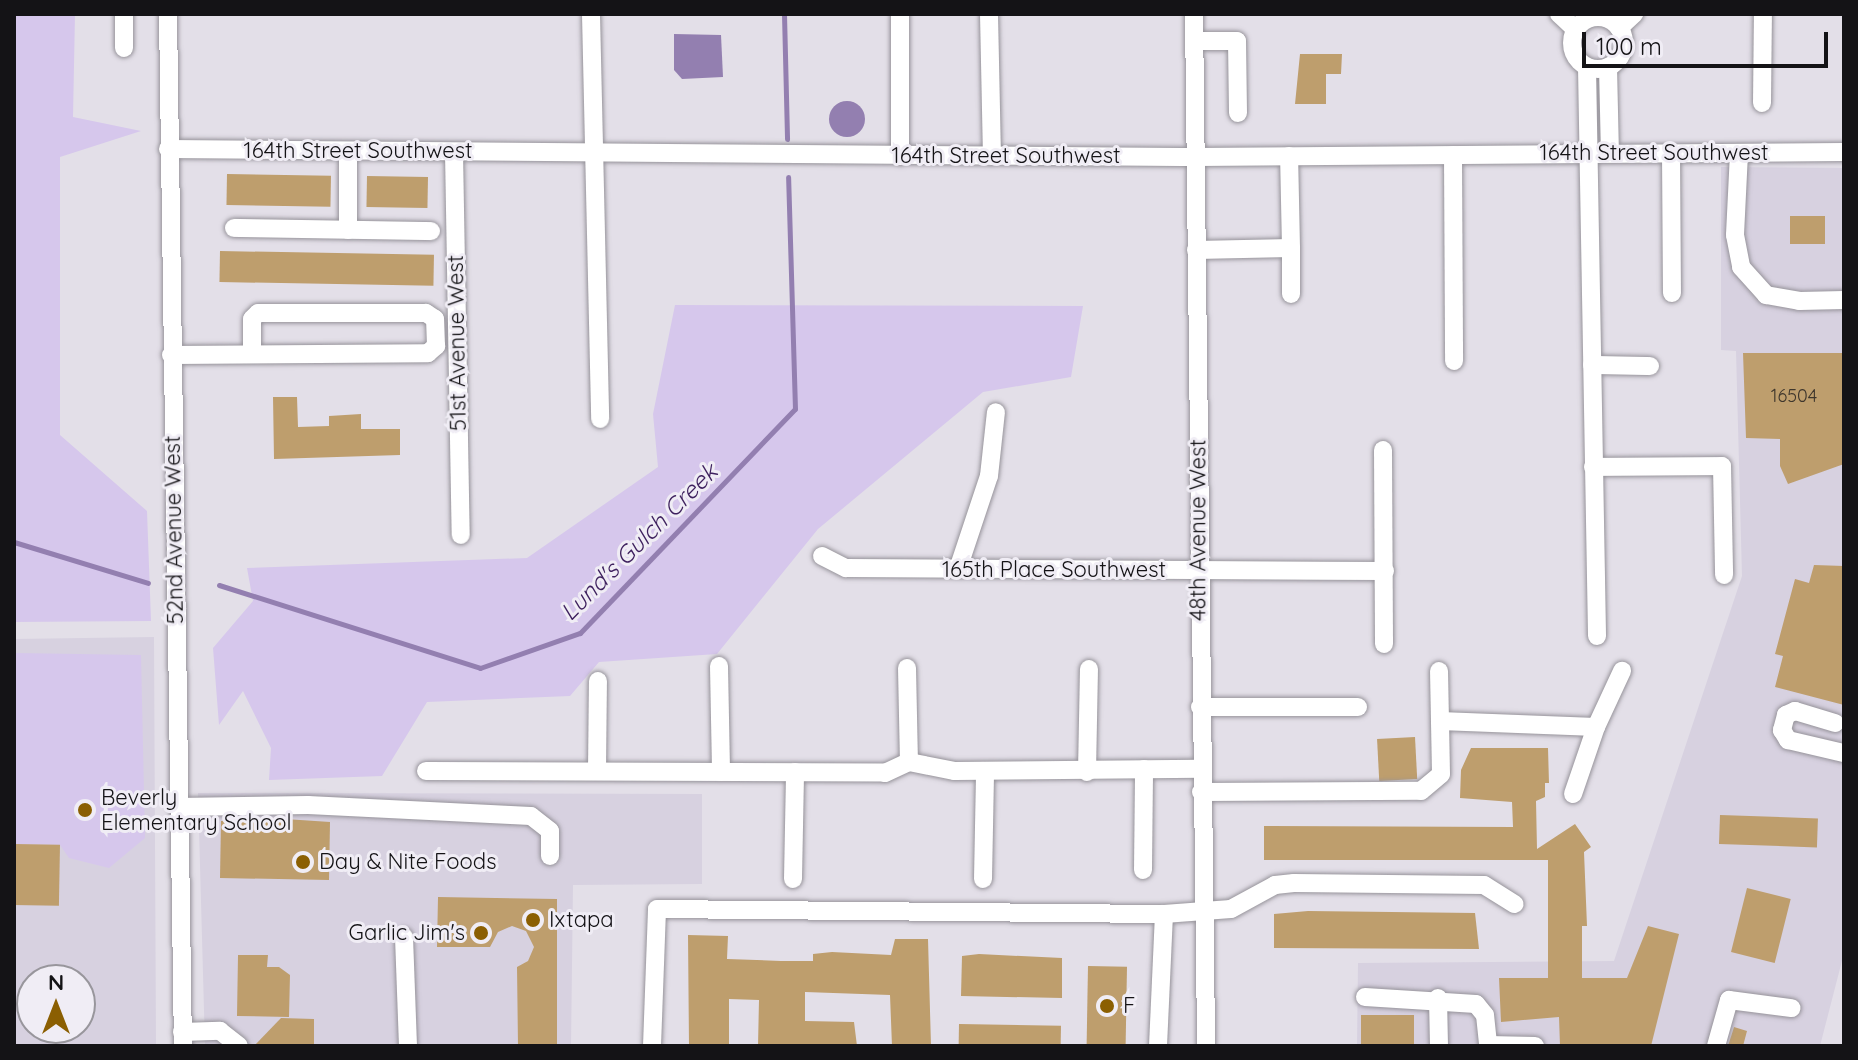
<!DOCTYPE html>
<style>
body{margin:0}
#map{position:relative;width:1858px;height:1060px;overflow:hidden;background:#e3dfe8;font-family:Quicksand,sans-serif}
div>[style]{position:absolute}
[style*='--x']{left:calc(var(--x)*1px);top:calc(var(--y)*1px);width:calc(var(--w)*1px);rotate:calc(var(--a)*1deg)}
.built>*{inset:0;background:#d7d1e0}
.green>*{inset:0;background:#d6c7ec}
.water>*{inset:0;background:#937fb0}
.round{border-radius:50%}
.stream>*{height:5px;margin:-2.5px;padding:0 2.5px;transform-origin:2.5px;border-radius:2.5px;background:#937fb0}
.building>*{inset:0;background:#be9e6d;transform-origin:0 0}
.roads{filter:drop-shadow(0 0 2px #96939a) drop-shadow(0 0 2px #96939a)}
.minor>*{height:18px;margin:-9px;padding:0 9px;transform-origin:9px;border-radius:9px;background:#fff}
.minor>.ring{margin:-9px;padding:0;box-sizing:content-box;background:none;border:18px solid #fff;border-radius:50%}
.dots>*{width:22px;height:22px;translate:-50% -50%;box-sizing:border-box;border:4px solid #f0edf5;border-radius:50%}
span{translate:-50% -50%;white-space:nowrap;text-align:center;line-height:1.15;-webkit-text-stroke:6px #f0edf5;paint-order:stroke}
.number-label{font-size:18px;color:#3e362c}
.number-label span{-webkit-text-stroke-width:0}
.street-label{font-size:22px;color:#141316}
.poi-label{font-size:22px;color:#141316}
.left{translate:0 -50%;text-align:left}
.right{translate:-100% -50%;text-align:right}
.water-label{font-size:24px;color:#3f225f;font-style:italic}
.frame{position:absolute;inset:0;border:16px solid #141316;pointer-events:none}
.north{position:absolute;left:16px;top:964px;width:80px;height:80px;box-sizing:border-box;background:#f0edf5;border:2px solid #98969c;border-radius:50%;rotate:0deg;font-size:22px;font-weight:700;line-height:32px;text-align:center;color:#141316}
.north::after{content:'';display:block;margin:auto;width:28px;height:36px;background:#8b5f02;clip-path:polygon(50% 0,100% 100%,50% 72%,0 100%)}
.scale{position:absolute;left:1582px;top:32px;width:246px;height:36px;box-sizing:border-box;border:4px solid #141316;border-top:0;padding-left:10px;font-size:24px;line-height:28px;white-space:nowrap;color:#141316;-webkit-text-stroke:6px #f0edf5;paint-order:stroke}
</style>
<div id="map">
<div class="built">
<i style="clip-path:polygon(1721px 167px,1844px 168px,1844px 953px,1820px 1046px,1357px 1046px,1358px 963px,1614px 961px,1742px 576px,1736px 351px,1721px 350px)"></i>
<i style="clip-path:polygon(evenodd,154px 637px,156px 1046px,14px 1046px,14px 639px,154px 637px,32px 980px,80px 980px,80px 1028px,32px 1028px,32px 980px)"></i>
<i style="clip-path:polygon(198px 793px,702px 794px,702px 884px,573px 885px,571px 1046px,205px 1046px)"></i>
</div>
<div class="green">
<i style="clip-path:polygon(14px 14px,75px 14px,73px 117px,141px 131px,60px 157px,60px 435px,147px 511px,151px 621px,14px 622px)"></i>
<i style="clip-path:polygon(675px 305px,1083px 306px,1071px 377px,983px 392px,818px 529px,717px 654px,599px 662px,570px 696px,427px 702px,382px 776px,269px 780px,271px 748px,243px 691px,219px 725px,213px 648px,253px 601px,247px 568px,527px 558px,658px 467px,653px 414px)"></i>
<i style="clip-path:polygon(14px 653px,141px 655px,145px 838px,109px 868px,69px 858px,60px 845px,14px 844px)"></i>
</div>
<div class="water">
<i style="clip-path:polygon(674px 34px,721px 35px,723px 77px,682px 79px,674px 70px)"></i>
<i class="round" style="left:829px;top:101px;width:36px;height:36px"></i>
</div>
<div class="stream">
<i style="--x:784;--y:14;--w:125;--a:88.6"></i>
<i style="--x:14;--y:542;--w:140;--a:17"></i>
<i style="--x:219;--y:585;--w:274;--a:17.6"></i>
<i style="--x:480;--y:668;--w:106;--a:-19.3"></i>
<i style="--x:580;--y:633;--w:310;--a:-46.2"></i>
<i style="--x:795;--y:409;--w:232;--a:-91.7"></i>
</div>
<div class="building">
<i style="clip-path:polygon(1300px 54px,1342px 54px,1341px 74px,1326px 74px,1326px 104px,1295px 104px)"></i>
<i style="left:227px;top:174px;width:104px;height:31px;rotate:1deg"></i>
<i style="left:367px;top:176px;width:61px;height:31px;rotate:1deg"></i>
<i style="left:1790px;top:216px;width:35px;height:28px"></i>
<i style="left:220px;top:251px;width:214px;height:31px;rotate:1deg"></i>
<i style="clip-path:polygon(1743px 353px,1844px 353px,1844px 464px,1788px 484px,1780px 466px,1780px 439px,1746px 438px)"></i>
<i style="clip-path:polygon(273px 397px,297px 397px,298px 427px,329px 426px,329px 416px,361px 414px,361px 429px,400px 429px,400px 455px,274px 459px)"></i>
<i style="clip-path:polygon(1814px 565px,1844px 566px,1844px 705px,1775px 687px,1783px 656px,1775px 654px,1795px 579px,1809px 583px)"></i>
<i style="left:1415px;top:737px;width:42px;height:38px;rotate:87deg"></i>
<i style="clip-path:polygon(1471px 748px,1548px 748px,1549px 783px,1545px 783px,1545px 797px,1536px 801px,1537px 849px,1575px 824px,1591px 847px,1584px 852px,1587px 926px,1582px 926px,1582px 978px,1627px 978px,1648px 926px,1679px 934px,1651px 1046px,1560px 1046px,1559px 1017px,1501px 1022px,1499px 978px,1548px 978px,1548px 860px,1264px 860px,1264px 826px,1513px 827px,1512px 802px,1460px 798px,1461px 770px)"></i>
<i style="left:1720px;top:815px;width:98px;height:29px;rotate:2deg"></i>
<i style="clip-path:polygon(270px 818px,330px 822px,329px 880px,220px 878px,221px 821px)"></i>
<i style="left:14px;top:844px;width:46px;height:61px;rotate:1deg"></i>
<i style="left:1747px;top:888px;width:45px;height:66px;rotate:14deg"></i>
<i style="clip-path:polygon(438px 897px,557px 899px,557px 1046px,518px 1046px,517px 967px,528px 961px,534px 947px,526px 931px,512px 926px,498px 932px,490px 947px,437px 947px)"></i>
<i style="clip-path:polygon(1308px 911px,1475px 913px,1479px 949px,1274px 948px,1274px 914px)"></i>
<i style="clip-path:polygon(688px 935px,728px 936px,727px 959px,781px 961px,813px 961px,813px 954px,832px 952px,891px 955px,895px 939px,928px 939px,931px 1046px,892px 1046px,890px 995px,805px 992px,805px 1021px,854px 1022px,857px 1046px,758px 1046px,759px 1000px,729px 999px,729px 1046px,689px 1046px)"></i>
<i style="clip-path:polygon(979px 954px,1062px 958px,1062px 998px,961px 996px,962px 956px)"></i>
<i style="clip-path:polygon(238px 955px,268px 955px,267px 967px,279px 967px,290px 975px,289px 1017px,237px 1016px)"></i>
<i style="left:1088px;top:966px;width:39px;height:80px;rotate:1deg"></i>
<i style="left:1361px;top:1015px;width:53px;height:31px"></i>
<i style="clip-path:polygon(281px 1018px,314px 1019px,314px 1046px,254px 1046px)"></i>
<i style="left:959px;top:1024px;width:102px;height:22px;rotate:1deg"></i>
<i style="clip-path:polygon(1734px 1027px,1747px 1031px,1743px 1046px,1728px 1046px)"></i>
</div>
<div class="roads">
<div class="minor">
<i style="--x:168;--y:14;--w:1032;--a:89.17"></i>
<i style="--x:591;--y:14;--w:405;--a:88.7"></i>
<i style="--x:900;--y:14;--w:142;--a:90"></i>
<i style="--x:989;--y:14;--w:142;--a:88.8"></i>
<i style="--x:1194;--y:14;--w:1032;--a:89.33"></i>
<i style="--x:1559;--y:14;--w:23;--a:43"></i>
<i class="ring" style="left:1572px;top:17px;width:34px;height:34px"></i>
<i style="--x:1619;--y:28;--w:21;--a:-43"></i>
<i style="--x:1194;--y:41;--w:43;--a:0"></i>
<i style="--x:1237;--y:41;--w:72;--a:89.2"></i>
<i style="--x:124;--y:48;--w:34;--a:-90"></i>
<i style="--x:1587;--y:67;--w:569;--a:88.99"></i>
<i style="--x:1608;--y:67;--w:86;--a:88.7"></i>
<i style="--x:1762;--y:103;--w:89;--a:-89.4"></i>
<i style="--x:168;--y:149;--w:1028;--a:0.45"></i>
<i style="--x:1196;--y:157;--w:648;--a:-0.44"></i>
<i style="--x:348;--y:152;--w:78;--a:90"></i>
<i style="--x:454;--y:152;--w:383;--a:89"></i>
<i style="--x:1671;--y:153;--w:140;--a:89.6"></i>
<i style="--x:1739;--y:153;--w:82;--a:92.8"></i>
<i style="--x:1735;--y:235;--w:33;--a:79"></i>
<i style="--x:1741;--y:267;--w:38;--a:48"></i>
<i style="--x:1766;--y:295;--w:34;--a:10"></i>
<i style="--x:1799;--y:301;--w:45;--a:-1.3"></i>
<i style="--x:1453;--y:155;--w:206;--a:89.7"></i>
<i style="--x:234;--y:228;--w:197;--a:0.9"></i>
<i style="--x:1291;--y:248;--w:46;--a:90"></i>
<i style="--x:1196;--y:250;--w:95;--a:-1.2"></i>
<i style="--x:1291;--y:248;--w:92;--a:-91.2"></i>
<i style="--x:171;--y:355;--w:257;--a:-0.4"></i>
<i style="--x:428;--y:353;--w:11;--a:-41"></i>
<i style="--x:436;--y:346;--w:27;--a:-92"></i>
<i style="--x:435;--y:319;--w:11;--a:-146"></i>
<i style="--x:426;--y:313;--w:168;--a:180"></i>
<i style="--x:258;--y:313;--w:8;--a:135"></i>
<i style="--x:252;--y:319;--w:34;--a:90"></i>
<i style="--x:1592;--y:365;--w:58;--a:1"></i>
<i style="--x:1383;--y:450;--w:194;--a:89.7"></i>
<i style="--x:1593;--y:467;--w:129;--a:-0.4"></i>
<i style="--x:1722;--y:466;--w:109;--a:88.9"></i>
<i style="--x:822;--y:556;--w:27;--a:27"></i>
<i style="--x:846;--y:568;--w:539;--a:0.32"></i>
<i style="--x:958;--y:569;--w:98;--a:-71.6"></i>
<i style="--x:989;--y:476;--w:64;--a:-83.8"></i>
<i style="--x:719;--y:666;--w:106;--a:88.9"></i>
<i style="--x:907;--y:668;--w:94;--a:88.8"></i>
<i style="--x:1200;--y:707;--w:158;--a:0"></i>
<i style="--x:1440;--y:721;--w:156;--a:2.2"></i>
<i style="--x:1596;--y:727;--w:62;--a:-65.1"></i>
<i style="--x:1835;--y:723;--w:42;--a:-163.3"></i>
<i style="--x:1795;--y:711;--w:10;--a:156"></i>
<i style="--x:1786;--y:715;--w:16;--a:105"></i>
<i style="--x:1782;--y:730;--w:12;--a:59"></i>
<i style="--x:1788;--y:740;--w:57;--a:13.1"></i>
<i style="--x:426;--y:771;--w:459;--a:0.2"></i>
<i style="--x:885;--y:773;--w:26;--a:-25"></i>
<i style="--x:909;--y:762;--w:47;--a:11.1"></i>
<i style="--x:955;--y:771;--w:246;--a:-0.5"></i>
<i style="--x:597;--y:771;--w:90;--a:-89.4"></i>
<i style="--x:1087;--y:772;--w:103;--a:-88.9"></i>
<i style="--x:1201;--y:792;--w:220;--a:-0.3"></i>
<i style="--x:1421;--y:791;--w:26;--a:-40"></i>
<i style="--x:1441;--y:774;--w:103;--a:-91.1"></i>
<i style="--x:1573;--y:794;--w:71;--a:-71.1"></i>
<i style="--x:178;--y:807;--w:130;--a:-0.9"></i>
<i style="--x:308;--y:805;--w:223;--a:2.8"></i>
<i style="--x:531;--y:816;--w:24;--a:38"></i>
<i style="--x:550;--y:831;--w:25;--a:90"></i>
<i style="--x:1143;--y:870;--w:101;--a:-89.4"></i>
<i style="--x:793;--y:879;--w:107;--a:-88.9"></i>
<i style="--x:983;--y:879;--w:108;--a:-88.9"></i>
<i style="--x:1164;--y:914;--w:67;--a:-4.3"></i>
<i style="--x:1231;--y:909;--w:50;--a:-28.6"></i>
<i style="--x:1275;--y:885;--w:19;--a:-6"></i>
<i style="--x:1294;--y:883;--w:190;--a:0.6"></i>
<i style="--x:1484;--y:885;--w:36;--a:32"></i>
<i style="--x:404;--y:937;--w:109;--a:87.9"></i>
<i style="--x:1365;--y:997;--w:111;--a:3.6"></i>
<i style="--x:1476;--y:1004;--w:14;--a:51"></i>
<i style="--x:1485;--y:1015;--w:31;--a:84"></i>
<i style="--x:1438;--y:998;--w:48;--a:88.8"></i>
<i style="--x:182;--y:1032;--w:38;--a:-2"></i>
<i style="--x:220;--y:1031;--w:24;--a:38"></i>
<i style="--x:1488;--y:1045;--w:47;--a:1.2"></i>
<i style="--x:652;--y:1046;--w:137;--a:-87.9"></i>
<i style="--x:657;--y:909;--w:507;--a:0.57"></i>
<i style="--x:1164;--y:914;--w:132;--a:92.6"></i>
<i style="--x:1716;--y:1046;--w:48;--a:-74.2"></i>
<i style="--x:1729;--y:1000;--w:63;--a:7.4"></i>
</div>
</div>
<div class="dots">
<i style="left:85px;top:810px;background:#8b5f02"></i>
<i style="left:303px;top:862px;background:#8b5f02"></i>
<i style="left:533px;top:920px;background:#8b5f02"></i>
<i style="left:481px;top:933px;background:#8b5f02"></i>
<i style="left:1107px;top:1006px;background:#8b5f02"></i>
</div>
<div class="number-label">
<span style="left:1794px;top:396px">16504</span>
</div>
<div class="street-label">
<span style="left:358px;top:151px">164th Street Southwest</span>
<span style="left:1654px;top:153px">164th Street Southwest</span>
<span style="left:1006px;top:156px">164th Street Southwest</span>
<span style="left:457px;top:343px;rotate:-91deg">51st Avenue West</span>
<span style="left:174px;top:530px;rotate:-91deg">52nd Avenue West</span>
<span style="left:1198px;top:530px;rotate:-90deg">48th Avenue West</span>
<span style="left:1054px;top:570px">165th Place Southwest</span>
</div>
<div class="poi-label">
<span class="left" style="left:101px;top:810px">Beverly<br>Elementary School</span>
<span class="left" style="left:319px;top:862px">Day &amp; Nite Foods</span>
<span class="left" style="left:549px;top:920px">Ixtapa</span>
<span class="right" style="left:465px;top:933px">Garlic Jim's</span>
<span class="left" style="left:1123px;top:1006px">F</span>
</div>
<div class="water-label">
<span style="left:639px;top:542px;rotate:-45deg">Lund's Gulch Creek</span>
</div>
<div class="frame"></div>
<div class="north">N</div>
<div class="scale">100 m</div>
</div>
